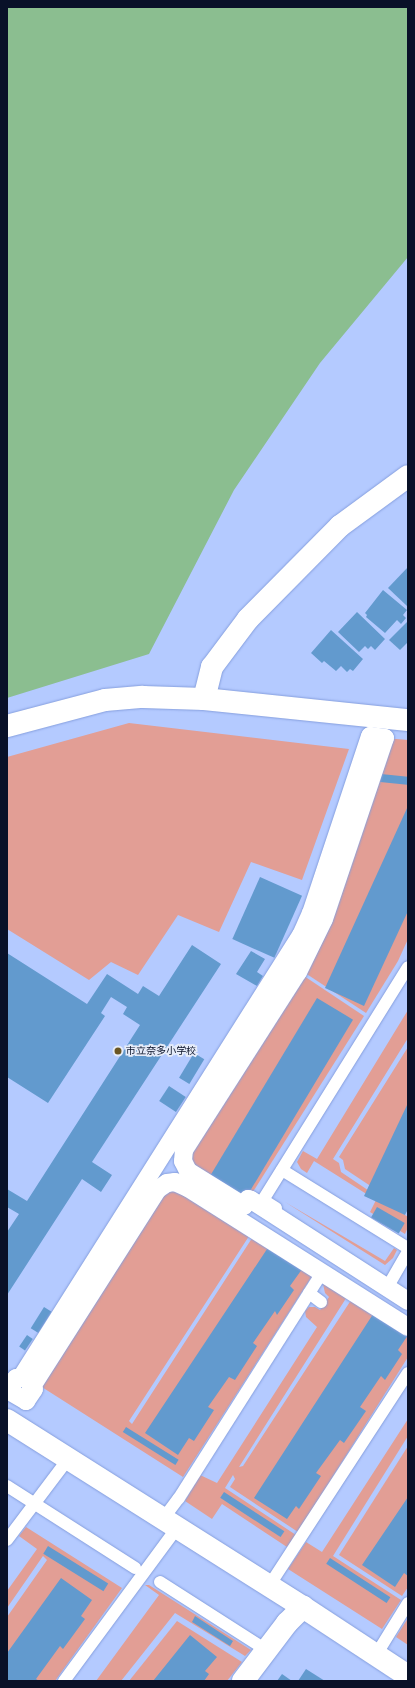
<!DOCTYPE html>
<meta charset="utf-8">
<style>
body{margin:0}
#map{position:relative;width:415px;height:1688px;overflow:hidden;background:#b4caff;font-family:Poppins,"Noto Sans JP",sans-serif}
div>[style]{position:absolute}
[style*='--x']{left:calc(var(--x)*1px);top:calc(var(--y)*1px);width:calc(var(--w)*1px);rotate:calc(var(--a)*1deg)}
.green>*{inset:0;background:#e29e95}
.water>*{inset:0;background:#8bbe90}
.building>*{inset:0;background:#629ace;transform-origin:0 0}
.roads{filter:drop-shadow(0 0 1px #869fde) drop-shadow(0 0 1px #869fde)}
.service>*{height:12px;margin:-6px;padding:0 6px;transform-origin:6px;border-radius:6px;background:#fff}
.pedestrian>*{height:18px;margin:-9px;padding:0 9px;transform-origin:9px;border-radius:9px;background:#fff}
.minor>*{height:22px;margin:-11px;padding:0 11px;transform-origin:11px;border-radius:11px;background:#fff}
.tertiary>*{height:22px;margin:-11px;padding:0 11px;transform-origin:11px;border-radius:11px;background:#fff}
.dots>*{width:11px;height:11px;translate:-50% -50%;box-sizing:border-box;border:2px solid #e6ecf9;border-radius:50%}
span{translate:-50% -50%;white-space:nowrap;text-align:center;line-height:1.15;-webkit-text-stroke:3.5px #e6ecf9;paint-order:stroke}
.poi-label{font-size:10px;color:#091128}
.left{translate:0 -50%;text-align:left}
.frame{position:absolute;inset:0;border:8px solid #091128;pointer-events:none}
</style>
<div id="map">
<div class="green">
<i style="clip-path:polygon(129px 723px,349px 749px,302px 880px,251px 862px,219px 932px,178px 915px,138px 975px,111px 962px,89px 980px,7px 929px,7px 757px)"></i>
<i style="clip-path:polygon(385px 738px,408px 740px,408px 939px,398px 961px,366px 1013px,299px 969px)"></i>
<i style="clip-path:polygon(298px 972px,364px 1016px,244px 1206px,188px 1171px,184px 1150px)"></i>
<i style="clip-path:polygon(408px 1010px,408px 1038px,333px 1159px,339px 1163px,341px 1172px,408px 1217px,408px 1227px,405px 1234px,370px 1212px,376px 1200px,314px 1161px,307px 1173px,301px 1169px,297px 1162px,303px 1151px,317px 1159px)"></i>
<i style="clip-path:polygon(408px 1047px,408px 1211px,345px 1169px,343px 1160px,339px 1157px)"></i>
<i style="clip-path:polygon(167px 1183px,253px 1230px,129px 1421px,132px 1424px,256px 1232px,316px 1270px,183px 1477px,34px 1382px)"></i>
<i style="clip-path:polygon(285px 1202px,385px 1261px,394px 1248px,397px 1250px,393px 1258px,385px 1265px)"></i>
<i style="clip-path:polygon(323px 1284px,350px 1292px,239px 1467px,243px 1466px,355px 1294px,408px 1327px,408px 1357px,298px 1532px,230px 1487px,235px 1479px,233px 1475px,225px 1488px,296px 1535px,287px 1547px,222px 1504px,212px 1519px,185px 1501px,200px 1475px,217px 1483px,317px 1327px,306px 1317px,305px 1311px,309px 1307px,315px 1307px,320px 1310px,329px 1297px,325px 1293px)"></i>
<i style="clip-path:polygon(408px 1419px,408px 1436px,333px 1556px,401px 1600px,382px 1629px,288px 1569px,306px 1542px,322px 1552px)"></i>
<i style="clip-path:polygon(408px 1446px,408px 1587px,402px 1596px,339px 1555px)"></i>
<i style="clip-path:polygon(26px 1527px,122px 1588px,55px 1681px,7px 1681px,7px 1617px,47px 1560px,43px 1556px,7px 1608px,7px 1591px,37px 1549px,19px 1536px)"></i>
<i style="clip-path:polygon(145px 1585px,149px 1585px,251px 1650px,245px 1656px,175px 1613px,121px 1681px,96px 1681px,159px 1595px)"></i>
<i style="clip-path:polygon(408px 1618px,408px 1645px,396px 1637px)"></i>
<i style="clip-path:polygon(177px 1621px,242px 1662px,227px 1681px,129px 1681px)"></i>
</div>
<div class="water">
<i style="clip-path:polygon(7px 7px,408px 7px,408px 257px,320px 363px,234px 490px,149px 654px,7px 698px)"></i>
</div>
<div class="building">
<i style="clip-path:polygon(408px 567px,408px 604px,407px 606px,388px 588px)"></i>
<i style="clip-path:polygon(383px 590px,407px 610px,403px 615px,406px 618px,401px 624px,397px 620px,385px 633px,366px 617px,367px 615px,365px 613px)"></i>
<i style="clip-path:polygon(357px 612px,385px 639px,375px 650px,371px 646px,368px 649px,365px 646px,359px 652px,338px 632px)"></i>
<i style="clip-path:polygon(408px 621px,408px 642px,400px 650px,389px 640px)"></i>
<i style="clip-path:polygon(331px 630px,363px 659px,353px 671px,350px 669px,347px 672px,341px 666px,336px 671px,324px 661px,322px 663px,311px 653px)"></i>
<i style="left:381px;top:774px;width:27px;height:8px;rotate:6deg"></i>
<i style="clip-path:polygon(408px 806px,408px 911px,364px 1006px,325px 988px)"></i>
<i style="left:260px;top:877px;width:46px;height:68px;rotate:24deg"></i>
<i style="clip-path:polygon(192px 945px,221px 964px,92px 1162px,112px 1175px,101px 1192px,82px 1179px,7px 1295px,7px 1232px,19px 1214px,7px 1207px,7px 1189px,27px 1201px,140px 1025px,123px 1014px,127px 1007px,111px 997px,101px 1013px,105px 1016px,48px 1103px,7px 1077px,7px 953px,87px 1004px,107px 974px,138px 994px,143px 986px,159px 996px)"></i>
<i style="clip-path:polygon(251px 951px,265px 959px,257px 972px,263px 976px,257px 986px,236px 974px)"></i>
<i style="left:317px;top:998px;width:42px;height:212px;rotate:31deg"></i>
<i style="left:194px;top:1053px;width:12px;height:29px;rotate:31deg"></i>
<i style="left:169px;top:1086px;width:20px;height:18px;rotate:33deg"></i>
<i style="clip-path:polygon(408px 1103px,408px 1209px,405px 1215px,364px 1196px)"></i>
<i style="left:377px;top:1207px;width:32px;height:12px;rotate:30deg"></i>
<i style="clip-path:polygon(271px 1243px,305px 1265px,290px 1286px,294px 1290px,277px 1315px,275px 1311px,253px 1343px,257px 1346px,235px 1380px,229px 1377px,208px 1407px,214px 1410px,194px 1441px,189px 1438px,178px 1455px,145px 1433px)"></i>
<i style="left:44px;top:1307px;width:9px;height:25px;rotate:32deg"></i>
<i style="clip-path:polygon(377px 1308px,408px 1335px,398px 1350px,402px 1354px,385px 1380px,381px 1376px,360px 1407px,366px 1411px,344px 1443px,340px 1440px,316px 1473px,321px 1476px,299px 1509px,296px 1506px,287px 1519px,254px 1498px)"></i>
<i style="left:27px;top:1335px;width:7px;height:14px;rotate:34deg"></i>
<i style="left:126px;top:1427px;width:62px;height:6px;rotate:32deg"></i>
<i style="left:224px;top:1492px;width:72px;height:7px;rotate:33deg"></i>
<i style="clip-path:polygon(408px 1497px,408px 1576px,404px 1573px,395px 1587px,362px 1565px)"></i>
<i style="left:48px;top:1546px;width:71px;height:9px;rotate:32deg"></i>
<i style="left:330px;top:1558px;width:72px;height:7px;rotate:33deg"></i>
<i style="clip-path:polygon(61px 1578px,92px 1600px,81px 1616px,85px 1619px,63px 1649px,60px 1646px,36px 1679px,39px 1681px,7px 1681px,7px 1653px)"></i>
<i style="clip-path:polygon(195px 1616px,233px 1641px,230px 1646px,192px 1622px)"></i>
<i style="clip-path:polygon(190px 1635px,217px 1657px,205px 1671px,209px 1674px,204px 1681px,153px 1681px)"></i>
<i style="clip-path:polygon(306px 1669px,325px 1681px,298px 1681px)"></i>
<i style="clip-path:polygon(282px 1674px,292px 1681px,277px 1681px)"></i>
</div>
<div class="roads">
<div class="service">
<i style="--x:282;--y:1170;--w:148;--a:31.8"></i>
<i style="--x:276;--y:1208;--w:15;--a:-148"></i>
<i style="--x:263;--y:1200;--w:274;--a:-58.1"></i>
<i style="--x:391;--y:1281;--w:34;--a:-60"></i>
<i style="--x:309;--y:1293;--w:15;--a:37"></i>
<i style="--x:7;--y:1486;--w:152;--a:32.6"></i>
<i style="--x:163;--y:1519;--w:26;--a:-53"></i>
<i style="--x:179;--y:1498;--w:259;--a:-57.6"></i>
<i style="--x:7;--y:1540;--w:101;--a:-53"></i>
<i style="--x:160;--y:1582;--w:128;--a:32.6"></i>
<i style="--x:269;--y:1586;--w:254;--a:-56.9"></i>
<i style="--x:376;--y:1655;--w:61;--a:-58.4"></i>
<i style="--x:64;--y:1681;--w:190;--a:-53.6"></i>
</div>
<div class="pedestrian">
<i style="--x:408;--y:1301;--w:187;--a:-147.2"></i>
<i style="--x:251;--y:1200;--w:3;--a:-162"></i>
<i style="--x:248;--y:1199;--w:8;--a:120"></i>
<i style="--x:244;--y:1206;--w:66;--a:-148"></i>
<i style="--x:188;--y:1171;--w:11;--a:-117"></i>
<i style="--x:183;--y:1161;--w:11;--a:-85"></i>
<i style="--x:184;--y:1150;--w:211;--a:-57.4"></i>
<i style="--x:298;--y:972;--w:59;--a:-63.9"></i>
<i style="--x:324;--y:919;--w:191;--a:-71.4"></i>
<i style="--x:385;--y:738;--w:15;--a:-172"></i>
<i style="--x:370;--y:736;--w:187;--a:108.4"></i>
<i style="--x:311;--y:913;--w:24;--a:114"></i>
<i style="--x:301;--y:935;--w:524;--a:122.3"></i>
<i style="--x:21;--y:1378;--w:5;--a:180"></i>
<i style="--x:16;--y:1378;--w:15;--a:118"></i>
<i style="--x:9;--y:1391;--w:20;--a:30"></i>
<i style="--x:26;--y:1401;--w:14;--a:-56"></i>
<i style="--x:34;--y:1389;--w:3;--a:-162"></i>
<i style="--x:31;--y:1388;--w:235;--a:-57.5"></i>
<i style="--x:157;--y:1190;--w:12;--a:-35"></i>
<i style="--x:167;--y:1183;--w:8;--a:-7"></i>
<i style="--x:175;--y:1182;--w:14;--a:25"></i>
<i style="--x:188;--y:1188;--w:260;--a:32.3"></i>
</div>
<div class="minor">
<i style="--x:204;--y:699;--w:33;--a:-76"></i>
<i style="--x:212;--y:667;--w:60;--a:-53.1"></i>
<i style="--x:248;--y:619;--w:131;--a:-45.3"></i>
<i style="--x:340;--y:526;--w:84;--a:-36.3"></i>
<i style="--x:7;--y:726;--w:101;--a:-14.9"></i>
<i style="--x:105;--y:700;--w:38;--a:-5"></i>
<i style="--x:143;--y:697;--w:61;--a:1.9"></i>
<i style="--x:204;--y:699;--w:205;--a:5.9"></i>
<i style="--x:243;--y:1681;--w:73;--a:-52.8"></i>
<i style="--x:287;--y:1623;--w:23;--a:-45"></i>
</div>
<div class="tertiary">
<i style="--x:7;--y:1420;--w:350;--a:32.3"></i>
<i style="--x:303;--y:1607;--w:126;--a:33.3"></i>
</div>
</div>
<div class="dots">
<i style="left:118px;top:1051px;background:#6a5625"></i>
</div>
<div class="poi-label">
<span class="left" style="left:126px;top:1051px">市立奈多小学校</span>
</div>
<div class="frame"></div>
</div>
